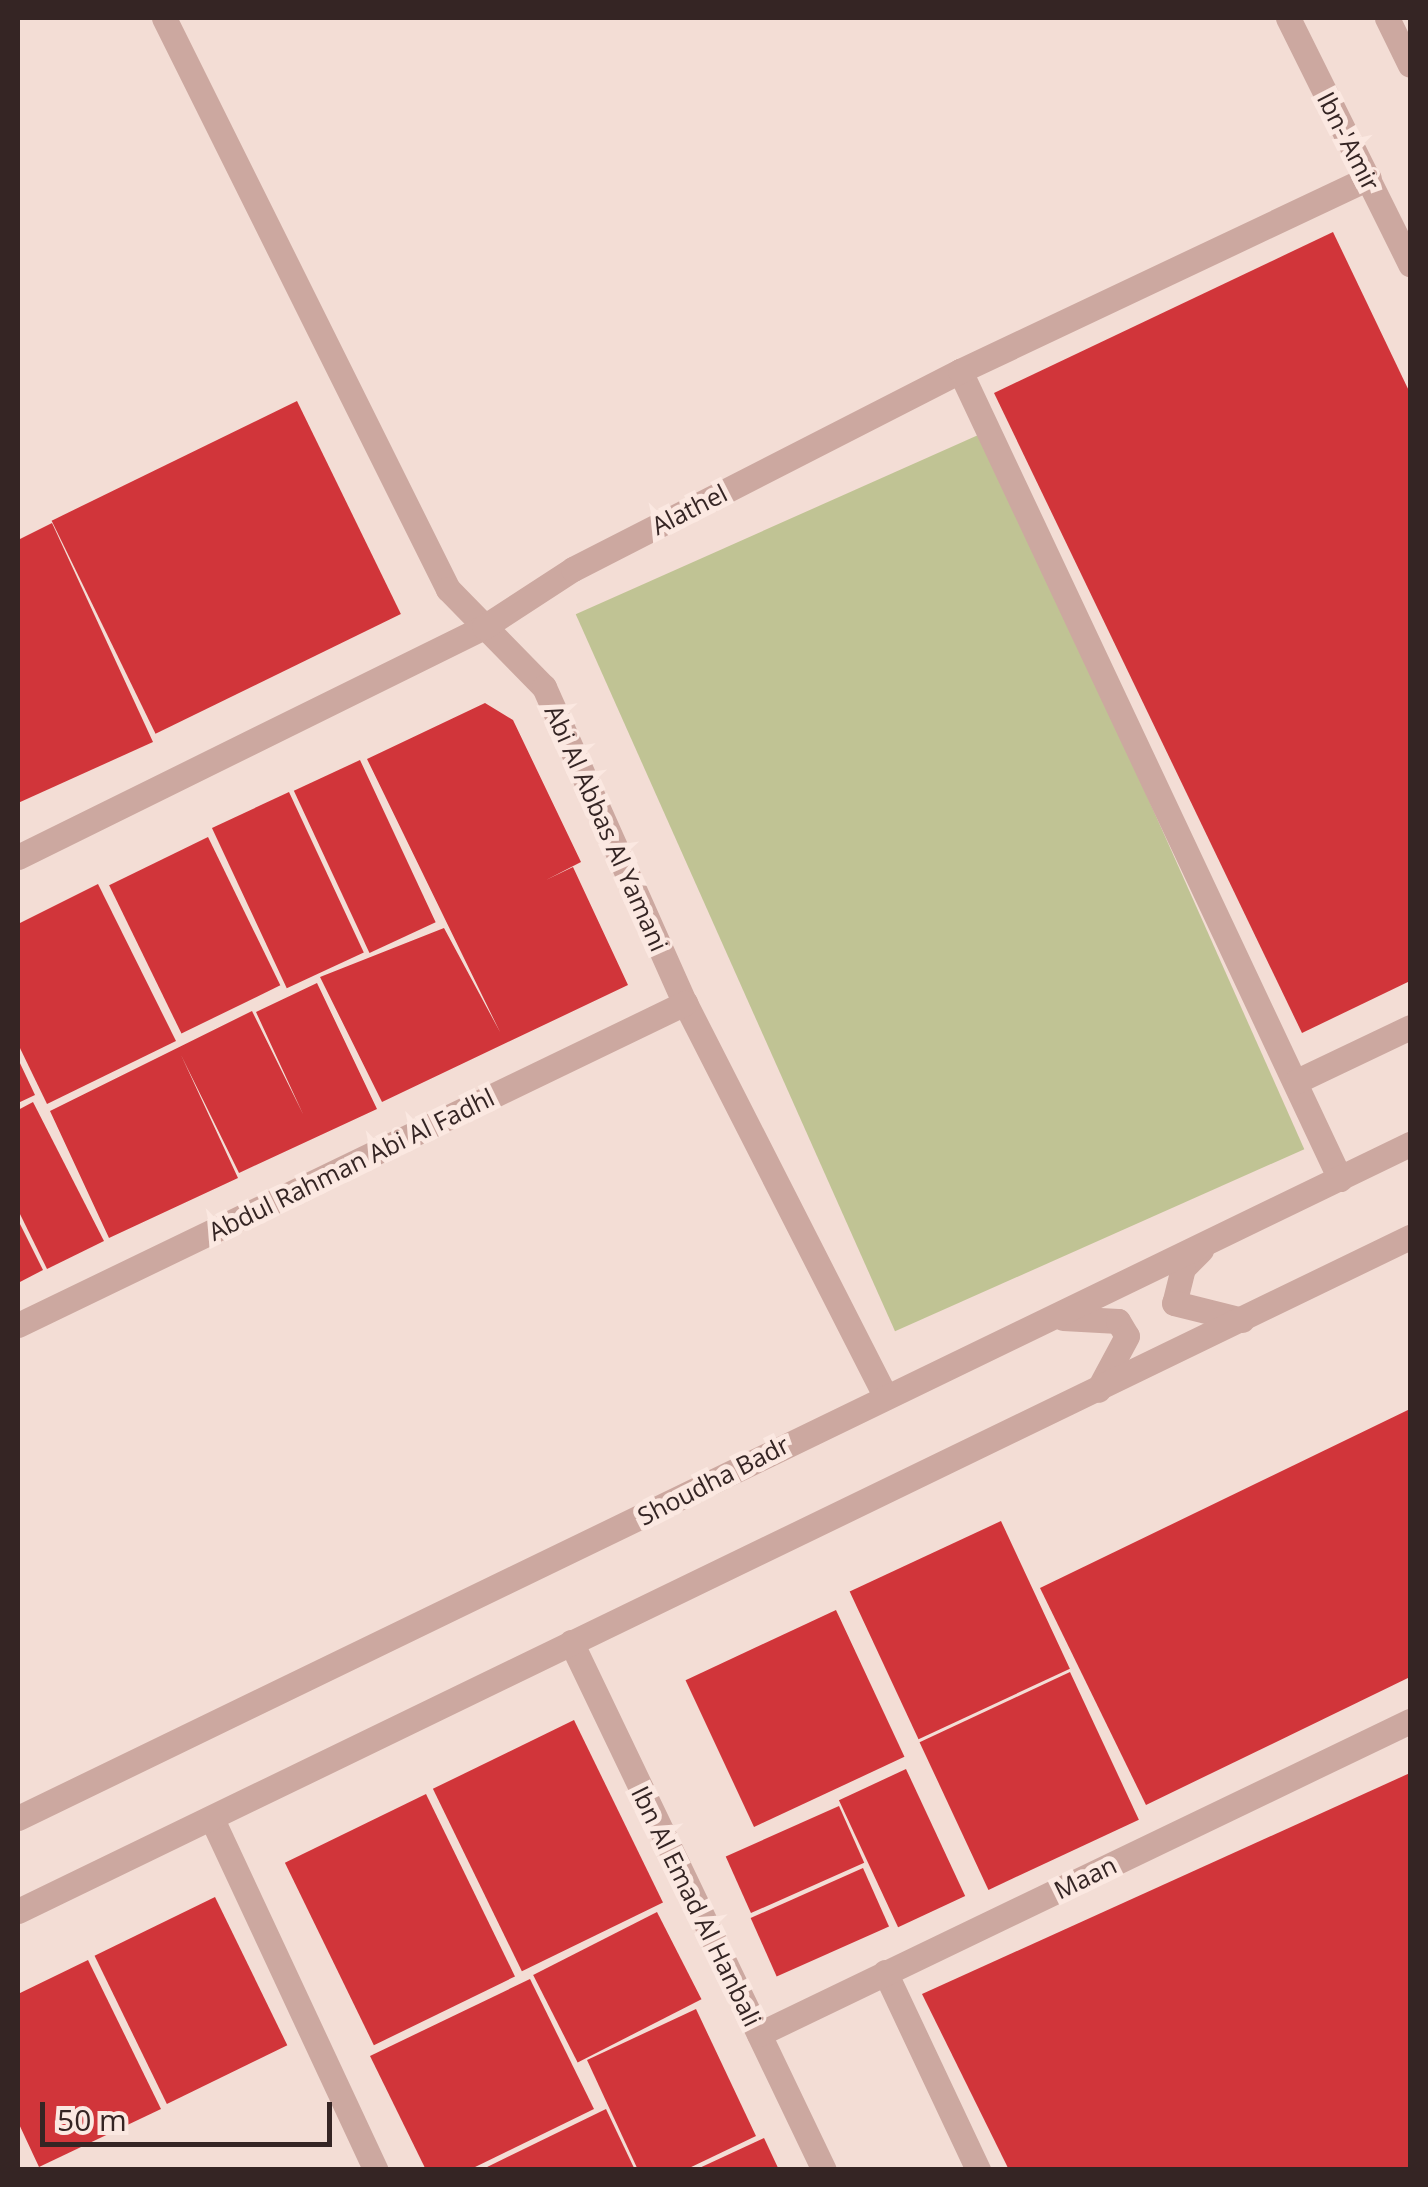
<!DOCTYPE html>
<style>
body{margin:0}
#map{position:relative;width:1428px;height:2187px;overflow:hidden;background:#f3ddd5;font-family:"Open Sans",sans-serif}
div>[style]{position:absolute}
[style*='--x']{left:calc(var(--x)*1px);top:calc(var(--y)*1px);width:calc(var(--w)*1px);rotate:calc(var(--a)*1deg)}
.green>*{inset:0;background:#c0c394;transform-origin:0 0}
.building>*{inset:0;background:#d1353a;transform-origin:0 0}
.minor>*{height:25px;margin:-12.5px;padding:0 12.5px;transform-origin:12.5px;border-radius:12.5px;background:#cca8a0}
span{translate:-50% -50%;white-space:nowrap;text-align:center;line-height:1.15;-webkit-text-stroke:10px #fbe8e1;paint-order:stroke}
.street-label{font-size:25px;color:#352524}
.frame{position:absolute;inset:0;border:20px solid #352524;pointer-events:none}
.scale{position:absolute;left:40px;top:2102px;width:292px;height:45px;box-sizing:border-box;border:5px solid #352524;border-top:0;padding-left:12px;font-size:30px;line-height:35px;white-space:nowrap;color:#352524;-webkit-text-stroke:8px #fbe8e1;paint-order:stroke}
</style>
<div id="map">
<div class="green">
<i style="left:985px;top:432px;width:785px;height:448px;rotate:66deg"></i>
</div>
<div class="building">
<i style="clip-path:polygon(1333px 232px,1410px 393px,1410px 981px,1302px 1033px,994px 393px)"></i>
<i style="left:297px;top:401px;width:237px;height:273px;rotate:64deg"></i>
<i style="clip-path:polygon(52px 523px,153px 742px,18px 803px,18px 540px)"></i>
<i style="clip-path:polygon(485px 703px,513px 720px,581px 862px,546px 880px,573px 867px,628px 985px,382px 1102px,320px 977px,444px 928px,500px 1032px,367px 759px)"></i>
<i style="left:360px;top:760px;width:179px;height:73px;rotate:65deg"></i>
<i style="left:289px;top:792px;width:177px;height:85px;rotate:65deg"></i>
<i style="left:208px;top:837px;width:165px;height:110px;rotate:64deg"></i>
<i style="clip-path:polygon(98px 884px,176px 1041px,47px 1104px,18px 1044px,18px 924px)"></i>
<i style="clip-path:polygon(317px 983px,377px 1109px,239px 1173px,181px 1055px,238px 1178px,109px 1238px,50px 1111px,252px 1011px,303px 1114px,256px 1012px)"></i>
<i style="clip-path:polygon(18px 1059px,35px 1095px,18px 1103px)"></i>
<i style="clip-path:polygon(33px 1102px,104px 1241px,47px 1269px,18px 1210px,18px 1110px)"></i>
<i style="clip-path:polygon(18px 1220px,43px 1270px,18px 1283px)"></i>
<i style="clip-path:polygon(1410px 1409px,1410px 1677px,1146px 1805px,1040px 1588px)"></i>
<i style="left:1001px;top:1521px;width:163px;height:167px;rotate:65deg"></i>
<i style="left:836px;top:1610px;width:162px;height:166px;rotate:65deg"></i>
<i style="left:1070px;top:1672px;width:163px;height:166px;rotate:65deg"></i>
<i style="left:574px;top:1720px;width:203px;height:157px;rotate:64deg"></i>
<i style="left:906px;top:1769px;width:140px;height:74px;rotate:65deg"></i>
<i style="clip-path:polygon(1410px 1773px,1410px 2170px,1009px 2170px,922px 1994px)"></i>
<i style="left:426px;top:1794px;width:203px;height:157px;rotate:64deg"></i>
<i style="left:839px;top:1806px;width:62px;height:124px;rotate:66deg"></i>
<i style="left:863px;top:1868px;width:64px;height:123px;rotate:66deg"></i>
<i style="left:215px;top:1897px;width:165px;height:134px;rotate:64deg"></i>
<i style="left:657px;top:1912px;width:98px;height:139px;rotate:63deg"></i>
<i style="clip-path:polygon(88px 1960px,161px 2109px,39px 2167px,18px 2122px,18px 1994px)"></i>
<i style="clip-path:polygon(530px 1979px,594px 2109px,469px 2170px,426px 2170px,370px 2056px)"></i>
<i style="clip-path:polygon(696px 2009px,756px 2136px,685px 2170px,638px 2170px,587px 2060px)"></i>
<i style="clip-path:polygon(606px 2109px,635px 2170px,481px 2170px)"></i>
<i style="clip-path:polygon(764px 2138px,779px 2170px,695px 2170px)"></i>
</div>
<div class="minor">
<i style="--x:164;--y:18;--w:638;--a:63.56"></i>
<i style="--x:448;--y:589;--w:137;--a:45.6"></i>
<i style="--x:544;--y:687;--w:346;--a:66"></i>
<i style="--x:685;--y:1003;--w:439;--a:63"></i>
<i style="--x:1288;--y:18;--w:275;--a:63.6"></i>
<i style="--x:1387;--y:18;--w:52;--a:63.9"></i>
<i style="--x:960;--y:371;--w:893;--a:64.81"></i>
<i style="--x:18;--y:857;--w:520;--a:-26.27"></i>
<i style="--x:484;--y:627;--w:106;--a:-33.1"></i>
<i style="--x:573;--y:569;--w:435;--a:-27.1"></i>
<i style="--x:960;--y:371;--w:452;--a:-25.3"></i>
<i style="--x:1297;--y:1081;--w:125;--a:-25.5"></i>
<i style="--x:1201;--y:1250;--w:25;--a:135"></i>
<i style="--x:1183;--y:1268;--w:36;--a:104"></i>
<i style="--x:1174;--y:1303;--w:70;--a:14"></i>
<i style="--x:1063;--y:1318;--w:55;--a:3.1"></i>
<i style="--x:1118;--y:1321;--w:17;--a:59"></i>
<i style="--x:1127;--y:1336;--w:61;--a:118.2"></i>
<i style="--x:18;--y:1325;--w:741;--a:-25.77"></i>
<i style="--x:571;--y:1642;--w:585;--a:64.4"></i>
<i style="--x:18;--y:1818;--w:1547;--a:-25.84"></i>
<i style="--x:212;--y:1819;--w:387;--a:65"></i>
<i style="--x:18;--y:1911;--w:1547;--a:-25.84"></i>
<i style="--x:885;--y:1972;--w:219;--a:64.8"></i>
<i style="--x:759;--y:2034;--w:722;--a:-25.68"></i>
</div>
<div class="street-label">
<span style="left:1349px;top:141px;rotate:63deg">Ibn-'Amir</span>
<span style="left:689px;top:509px;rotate:-27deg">Alathel</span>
<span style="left:607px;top:828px;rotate:66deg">Abi Al Abbas Al Yamani</span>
<span style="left:351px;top:1164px;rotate:-26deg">Abdul Rahman Abi Al Fadhl</span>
<span style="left:713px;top:1480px;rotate:-27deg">Shoudha Badr</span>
<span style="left:1085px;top:1877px;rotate:-26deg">Maan</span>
<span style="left:697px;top:1906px;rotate:64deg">Ibn Al Emad Al Hanbali</span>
</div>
<div class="frame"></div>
<div class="scale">50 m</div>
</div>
